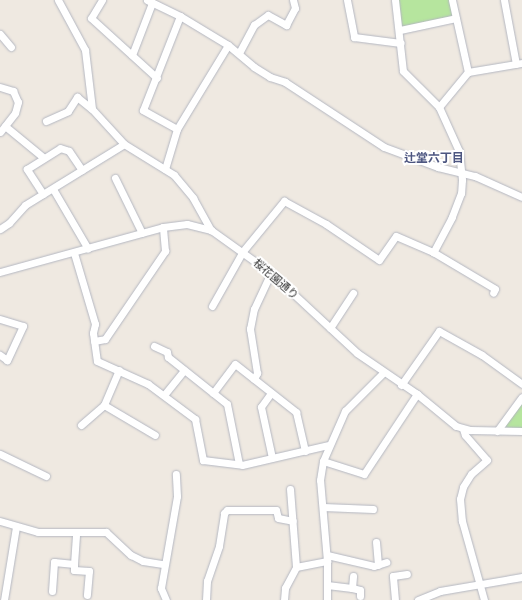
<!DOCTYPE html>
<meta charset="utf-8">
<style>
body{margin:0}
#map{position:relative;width:522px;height:600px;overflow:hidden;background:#efe9e1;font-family:Arial,"Noto Sans JP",sans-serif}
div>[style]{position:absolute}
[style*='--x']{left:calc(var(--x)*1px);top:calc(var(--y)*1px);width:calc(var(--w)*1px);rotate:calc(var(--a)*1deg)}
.green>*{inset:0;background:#b6e59e}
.roads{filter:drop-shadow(0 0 1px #b4b7c1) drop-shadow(0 0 1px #b4b7c1)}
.street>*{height:7px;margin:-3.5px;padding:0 3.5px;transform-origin:3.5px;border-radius:3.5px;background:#fff}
span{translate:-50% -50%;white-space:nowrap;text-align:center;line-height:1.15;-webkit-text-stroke:4px #fff;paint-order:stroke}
.street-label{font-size:11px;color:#2e2e2e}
.neighbourhood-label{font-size:12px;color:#4d5680;font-weight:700}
</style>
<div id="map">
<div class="green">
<i style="clip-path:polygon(397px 0,450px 0,453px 16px,402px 27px)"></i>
<i style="clip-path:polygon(522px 401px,522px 429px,502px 429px)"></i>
</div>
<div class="roads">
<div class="street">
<i style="--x:58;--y:0;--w:57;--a:61.6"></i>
<i style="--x:85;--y:50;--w:59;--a:83.2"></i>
<i style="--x:102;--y:0;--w:21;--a:121"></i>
<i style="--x:91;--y:18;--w:89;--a:42.3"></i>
<i style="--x:147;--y:0;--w:37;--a:26"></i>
<i style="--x:180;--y:16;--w:56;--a:31.1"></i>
<i style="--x:228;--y:45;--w:34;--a:40"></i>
<i style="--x:254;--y:67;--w:19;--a:32"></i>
<i style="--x:270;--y:77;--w:16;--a:18"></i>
<i style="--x:285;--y:82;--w:118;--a:33.3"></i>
<i style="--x:384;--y:147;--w:58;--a:20.3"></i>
<i style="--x:438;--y:167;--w:38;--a:14"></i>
<i style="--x:475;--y:176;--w:51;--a:24.1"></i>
<i style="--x:347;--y:0;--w:38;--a:79"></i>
<i style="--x:354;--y:37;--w:47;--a:7.3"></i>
<i style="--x:395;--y:0;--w:71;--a:83.6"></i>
<i style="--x:403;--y:71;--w:51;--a:45"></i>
<i style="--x:439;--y:107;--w:48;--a:65.6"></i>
<i style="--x:459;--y:151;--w:29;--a:84"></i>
<i style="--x:462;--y:180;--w:13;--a:94"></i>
<i style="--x:461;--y:193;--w:26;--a:111"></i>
<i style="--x:452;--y:217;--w:40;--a:118"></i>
<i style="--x:452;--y:0;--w:74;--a:77.5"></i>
<i style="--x:504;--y:0;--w:65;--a:79.4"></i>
<i style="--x:400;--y:30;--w:57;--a:-12.1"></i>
<i style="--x:0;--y:34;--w:17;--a:50"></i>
<i style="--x:239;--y:53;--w:32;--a:-62"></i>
<i style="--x:254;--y:25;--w:17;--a:-36"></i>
<i style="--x:268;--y:15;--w:21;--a:29"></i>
<i style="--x:286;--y:25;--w:19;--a:-62"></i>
<i style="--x:295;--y:8;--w:8;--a:-104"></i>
<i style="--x:132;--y:55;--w:56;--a:-69"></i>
<i style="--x:0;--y:87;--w:14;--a:17"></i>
<i style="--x:13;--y:91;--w:12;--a:66"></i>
<i style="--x:18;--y:102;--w:11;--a:105"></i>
<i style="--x:15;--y:113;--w:24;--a:128"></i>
<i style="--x:439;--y:107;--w:45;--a:-50.4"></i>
<i style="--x:468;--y:72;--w:55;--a:-9.5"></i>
<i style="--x:46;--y:121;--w:24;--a:-24"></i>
<i style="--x:68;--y:111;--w:17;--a:-57"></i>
<i style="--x:77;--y:97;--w:19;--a:39"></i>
<i style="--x:92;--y:109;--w:47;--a:47.6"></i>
<i style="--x:124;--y:144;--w:59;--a:31.8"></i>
<i style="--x:174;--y:175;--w:30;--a:50"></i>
<i style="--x:193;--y:198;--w:37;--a:61"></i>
<i style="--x:5;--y:126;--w:50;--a:39.4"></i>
<i style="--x:177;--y:129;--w:39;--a:-151"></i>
<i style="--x:143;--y:110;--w:101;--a:-68.5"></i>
<i style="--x:165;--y:169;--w:42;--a:-73.3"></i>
<i style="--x:177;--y:129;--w:98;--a:-58.7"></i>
<i style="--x:115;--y:178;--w:61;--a:63.9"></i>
<i style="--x:53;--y:189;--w:69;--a:59.7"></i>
<i style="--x:43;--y:194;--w:30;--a:-123"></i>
<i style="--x:27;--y:169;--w:39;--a:-32"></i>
<i style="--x:60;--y:148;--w:9;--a:18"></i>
<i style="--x:69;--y:151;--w:23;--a:56"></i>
<i style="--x:0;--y:229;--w:11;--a:-34"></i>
<i style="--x:9;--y:223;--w:24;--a:-48"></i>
<i style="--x:25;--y:205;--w:116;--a:-31.6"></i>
<i style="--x:74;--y:253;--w:74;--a:73.5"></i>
<i style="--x:95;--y:324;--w:9;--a:103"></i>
<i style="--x:93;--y:333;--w:28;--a:82"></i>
<i style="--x:97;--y:361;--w:56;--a:24.3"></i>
<i style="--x:148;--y:384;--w:59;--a:36.7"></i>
<i style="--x:195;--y:419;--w:42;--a:79"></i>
<i style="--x:203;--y:460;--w:39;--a:7"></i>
<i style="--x:242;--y:465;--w:88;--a:-13.1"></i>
<i style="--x:0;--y:272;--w:169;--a:-15.4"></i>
<i style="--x:163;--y:227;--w:24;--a:-7"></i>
<i style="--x:187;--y:224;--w:25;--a:14"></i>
<i style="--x:211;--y:230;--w:74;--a:35.6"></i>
<i style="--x:271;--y:273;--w:117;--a:42.9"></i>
<i style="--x:357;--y:353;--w:73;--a:34.3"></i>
<i style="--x:417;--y:394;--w:50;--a:39.4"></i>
<i style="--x:456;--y:426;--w:15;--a:16"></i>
<i style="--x:470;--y:430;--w:52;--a:1.1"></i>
<i style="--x:212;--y:306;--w:63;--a:-60.6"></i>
<i style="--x:243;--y:251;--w:65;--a:-50.6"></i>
<i style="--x:284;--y:201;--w:48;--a:28.7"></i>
<i style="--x:326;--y:224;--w:64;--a:34.2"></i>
<i style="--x:379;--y:260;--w:29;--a:-55"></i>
<i style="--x:396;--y:236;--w:40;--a:23.4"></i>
<i style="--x:433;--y:252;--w:72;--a:30.8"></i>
<i style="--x:495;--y:289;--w:4;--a:117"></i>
<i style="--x:0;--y:319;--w:24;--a:17"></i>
<i style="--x:23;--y:326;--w:38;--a:115"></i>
<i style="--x:7;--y:360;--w:9;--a:-144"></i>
<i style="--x:330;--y:328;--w:42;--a:-56.7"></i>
<i style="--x:94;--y:341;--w:11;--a:-10"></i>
<i style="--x:105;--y:339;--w:107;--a:-55.7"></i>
<i style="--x:165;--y:251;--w:24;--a:-95"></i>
<i style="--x:154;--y:346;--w:14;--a:25"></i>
<i style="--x:167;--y:352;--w:5;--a:79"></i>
<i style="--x:168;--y:357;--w:75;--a:38.5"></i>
<i style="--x:227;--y:404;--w:61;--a:78.7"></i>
<i style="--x:254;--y:379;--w:7;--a:-63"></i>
<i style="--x:257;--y:373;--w:45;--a:-99"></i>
<i style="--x:250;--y:329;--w:20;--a:-79"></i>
<i style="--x:254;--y:309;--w:40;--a:-65"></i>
<i style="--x:401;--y:385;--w:66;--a:-54.9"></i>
<i style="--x:439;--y:331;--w:49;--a:29.2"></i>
<i style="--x:482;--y:355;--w:49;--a:35.9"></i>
<i style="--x:213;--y:393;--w:36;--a:-53"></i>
<i style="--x:235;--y:364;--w:78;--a:38.2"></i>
<i style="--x:296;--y:412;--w:40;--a:77"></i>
<i style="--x:271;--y:393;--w:17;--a:126"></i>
<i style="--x:261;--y:407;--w:52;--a:77.8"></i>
<i style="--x:164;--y:395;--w:32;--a:-51"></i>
<i style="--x:104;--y:405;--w:59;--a:30.5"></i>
<i style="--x:81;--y:425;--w:30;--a:-41"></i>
<i style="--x:104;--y:405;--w:38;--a:-67"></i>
<i style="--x:463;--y:429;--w:6;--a:72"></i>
<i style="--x:465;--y:435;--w:33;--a:49"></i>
<i style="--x:487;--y:460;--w:21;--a:139"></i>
<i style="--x:471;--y:474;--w:15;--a:122"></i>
<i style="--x:463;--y:487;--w:12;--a:104"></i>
<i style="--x:460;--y:499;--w:22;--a:85"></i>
<i style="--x:462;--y:521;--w:82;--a:74.4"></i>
<i style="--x:497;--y:431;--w:42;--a:-53.7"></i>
<i style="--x:0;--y:454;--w:51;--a:25.6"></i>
<i style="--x:323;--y:461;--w:43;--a:17.6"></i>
<i style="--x:364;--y:474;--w:96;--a:-56.5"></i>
<i style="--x:290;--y:489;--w:78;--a:85.6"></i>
<i style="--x:323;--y:507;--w:50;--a:2.3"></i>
<i style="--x:0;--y:521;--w:40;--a:16"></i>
<i style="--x:38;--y:532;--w:68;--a:0"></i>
<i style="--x:106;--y:532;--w:34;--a:43"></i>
<i style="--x:131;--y:555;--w:13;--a:27"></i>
<i style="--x:143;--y:561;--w:20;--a:9"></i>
<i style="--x:376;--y:542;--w:23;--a:85"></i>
<i style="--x:327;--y:555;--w:48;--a:13.2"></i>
<i style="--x:374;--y:566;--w:13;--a:-18"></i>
<i style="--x:74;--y:564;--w:6;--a:90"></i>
<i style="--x:74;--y:570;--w:15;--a:4"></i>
<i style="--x:89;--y:571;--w:24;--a:95"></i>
<i style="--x:327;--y:585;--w:25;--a:7"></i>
<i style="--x:352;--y:588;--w:12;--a:-85"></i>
<i style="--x:352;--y:588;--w:8;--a:14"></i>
<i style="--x:360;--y:590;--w:6;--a:90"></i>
<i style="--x:52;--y:591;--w:29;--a:-86"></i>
<i style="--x:54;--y:562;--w:20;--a:6"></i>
<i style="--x:74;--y:564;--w:32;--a:-86"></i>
<i style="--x:4;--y:600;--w:74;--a:-80.7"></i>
<i style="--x:166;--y:600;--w:13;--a:-113"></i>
<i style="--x:161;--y:588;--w:93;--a:-80.1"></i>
<i style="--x:177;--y:496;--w:22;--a:-93"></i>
<i style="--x:206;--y:600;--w:19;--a:-87"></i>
<i style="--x:207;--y:581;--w:37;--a:-71"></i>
<i style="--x:219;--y:546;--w:33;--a:-81"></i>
<i style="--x:224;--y:513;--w:4;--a:-45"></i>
<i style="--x:227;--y:510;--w:49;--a:0"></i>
<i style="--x:276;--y:510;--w:8;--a:76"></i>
<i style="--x:278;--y:518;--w:15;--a:11"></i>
<i style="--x:284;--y:600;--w:12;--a:-85"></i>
<i style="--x:285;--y:588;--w:24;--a:-62"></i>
<i style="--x:296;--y:567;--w:32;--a:-11"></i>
<i style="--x:327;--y:600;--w:39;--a:-90"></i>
<i style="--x:327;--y:561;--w:81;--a:-94.9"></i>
<i style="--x:320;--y:480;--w:19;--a:-81"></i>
<i style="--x:323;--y:461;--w:55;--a:-66.3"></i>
<i style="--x:345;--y:411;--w:54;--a:-45"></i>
<i style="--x:395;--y:600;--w:24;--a:-95"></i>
<i style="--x:393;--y:576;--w:14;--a:-8"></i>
<i style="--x:418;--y:600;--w:24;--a:-22"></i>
<i style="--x:440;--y:591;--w:83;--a:-9.7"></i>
</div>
</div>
<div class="street-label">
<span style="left:276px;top:279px;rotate:41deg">桜花園通り</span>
</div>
<div class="neighbourhood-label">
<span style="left:434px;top:159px">辻堂六丁目</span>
</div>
</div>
